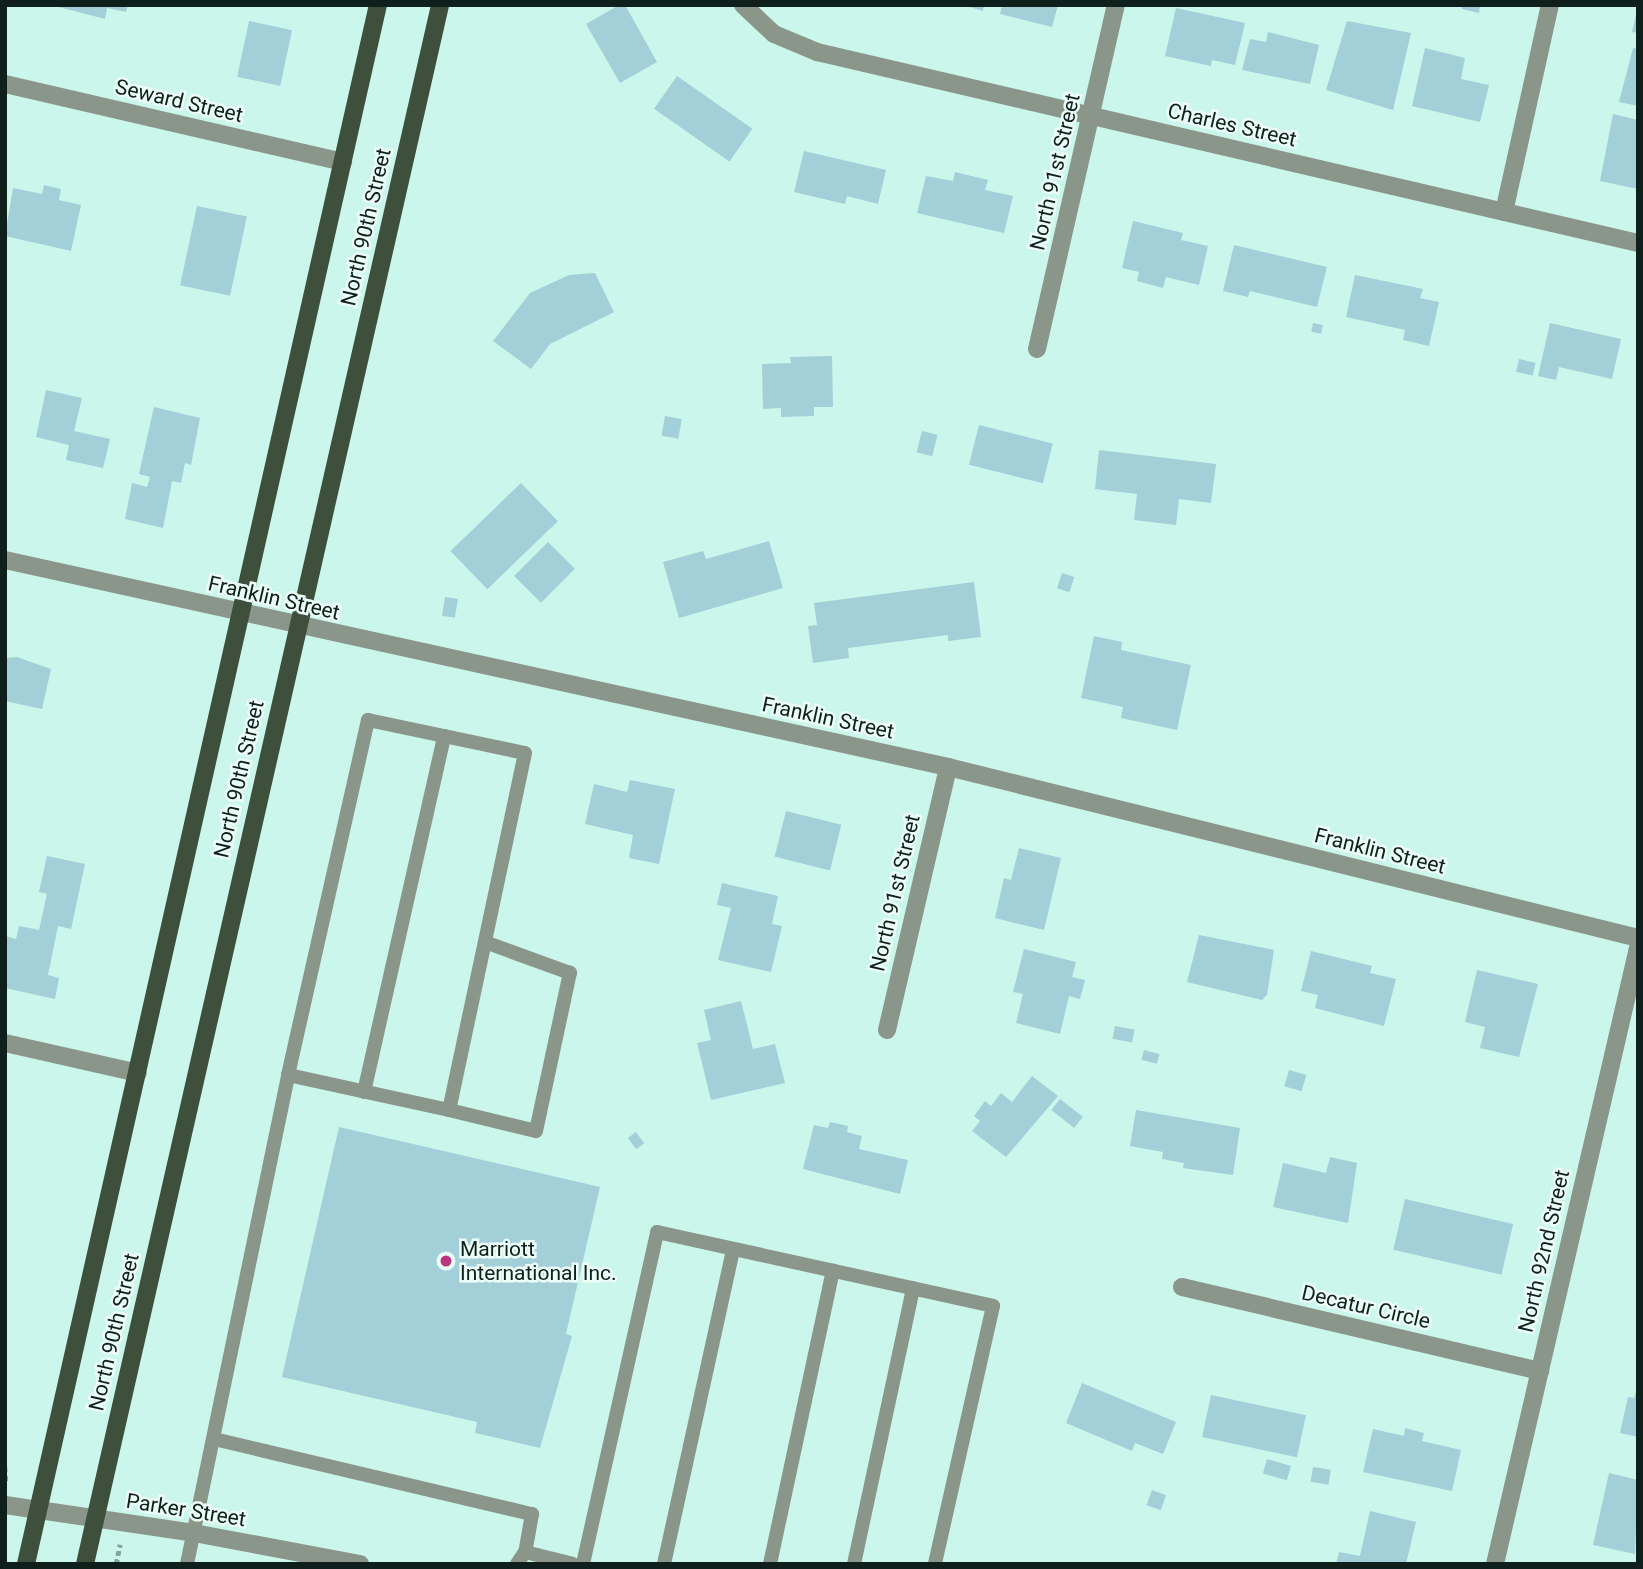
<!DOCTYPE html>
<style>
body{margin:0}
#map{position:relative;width:1643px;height:1569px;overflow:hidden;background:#caf6eb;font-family:Roboto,sans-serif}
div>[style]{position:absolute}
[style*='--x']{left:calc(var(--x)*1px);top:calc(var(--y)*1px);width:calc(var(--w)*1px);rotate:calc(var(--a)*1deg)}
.building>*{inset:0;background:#a3cfd9;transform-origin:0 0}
.path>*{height:4.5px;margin-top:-2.25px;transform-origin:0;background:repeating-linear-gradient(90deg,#85a69e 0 5px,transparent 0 8.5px)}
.lane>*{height:14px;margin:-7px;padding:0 7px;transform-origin:7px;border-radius:7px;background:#8b968a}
.street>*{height:18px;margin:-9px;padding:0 9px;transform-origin:9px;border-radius:9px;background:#8b968a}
.primary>*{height:18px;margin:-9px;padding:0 9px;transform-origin:9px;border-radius:9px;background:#3e503c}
.dots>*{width:19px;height:19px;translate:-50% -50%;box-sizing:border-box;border:4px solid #ecfdf8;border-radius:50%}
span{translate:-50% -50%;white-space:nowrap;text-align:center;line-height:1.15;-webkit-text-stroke:5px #ecfdf8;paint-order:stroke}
.street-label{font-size:21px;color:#0f1f1b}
.poi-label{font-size:21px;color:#0f1f1b}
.left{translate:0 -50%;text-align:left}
.frame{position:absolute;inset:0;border:7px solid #0f1f1b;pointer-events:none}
</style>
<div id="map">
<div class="building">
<i style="clip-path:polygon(51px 5px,128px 5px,126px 12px,107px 8px,105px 19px)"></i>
<i style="clip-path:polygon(619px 5px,625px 5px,657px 62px,620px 83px,586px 24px)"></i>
<i style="clip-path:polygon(963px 5px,984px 5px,983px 11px)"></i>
<i style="clip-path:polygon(1002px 5px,1058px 5px,1052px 27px,1000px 14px)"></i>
<i style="clip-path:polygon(1462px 5px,1480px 5px,1479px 13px,1462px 9px)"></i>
<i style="clip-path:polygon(1176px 8px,1245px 23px,1235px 65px,1212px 60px,1211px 66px,1165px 56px)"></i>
<i style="clip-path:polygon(1637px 10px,1638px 10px,1638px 33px,1632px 32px)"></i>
<i style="left:249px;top:21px;width:44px;height:57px;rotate:12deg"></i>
<i style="clip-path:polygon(1347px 21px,1411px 33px,1393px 110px,1326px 90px)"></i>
<i style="clip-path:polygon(1268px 32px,1319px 45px,1310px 84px,1242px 70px,1250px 39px,1266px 42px)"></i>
<i style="clip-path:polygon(1425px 48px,1465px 58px,1461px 79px,1489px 85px,1480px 122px,1412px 106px)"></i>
<i style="clip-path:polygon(1633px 48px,1638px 49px,1638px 106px,1619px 102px)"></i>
<i style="left:677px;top:76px;width:92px;height:40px;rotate:35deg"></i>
<i style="clip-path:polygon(1613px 114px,1638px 120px,1638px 189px,1600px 181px)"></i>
<i style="clip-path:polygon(804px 151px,886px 170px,878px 204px,847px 196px,845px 204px,794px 192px)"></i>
<i style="clip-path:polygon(955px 172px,988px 180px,985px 190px,1013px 196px,1004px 233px,917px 213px,926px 176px,953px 181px)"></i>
<i style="clip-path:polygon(44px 185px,61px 189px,59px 200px,81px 205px,71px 251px,5px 236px,13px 188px,42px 194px)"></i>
<i style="left:197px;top:206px;width:51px;height:81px;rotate:12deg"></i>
<i style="clip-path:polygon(1133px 221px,1183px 233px,1181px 240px,1208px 246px,1199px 285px,1166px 277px,1163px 288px,1137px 281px,1139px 272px,1122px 268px)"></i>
<i style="clip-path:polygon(1234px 245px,1327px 267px,1317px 307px,1250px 291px,1248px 297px,1223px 291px)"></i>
<i style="clip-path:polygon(595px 273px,614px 312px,550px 344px,531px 369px,493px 341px,530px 293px,569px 275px)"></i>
<i style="clip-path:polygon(1355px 275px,1423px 289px,1420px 298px,1439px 302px,1429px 346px,1403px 340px,1405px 330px,1346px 317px)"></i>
<i style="left:1313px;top:323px;width:10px;height:9px;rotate:11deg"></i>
<i style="clip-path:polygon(1550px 323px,1621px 339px,1612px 379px,1559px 367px,1556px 380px,1538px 376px)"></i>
<i style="clip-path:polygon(832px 356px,833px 407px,814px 407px,814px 416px,781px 417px,781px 408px,763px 409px,762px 364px,791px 363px,790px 357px)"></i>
<i style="left:1519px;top:359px;width:17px;height:13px;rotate:13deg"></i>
<i style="clip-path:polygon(46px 390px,82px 398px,74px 431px,110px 439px,103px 468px,66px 460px,69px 445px,36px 437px)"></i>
<i style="clip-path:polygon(154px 407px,200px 418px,191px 465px,185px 463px,181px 483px,172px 481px,163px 528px,125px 519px,132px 483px,147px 487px,150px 477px,139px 474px)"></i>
<i style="left:665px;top:416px;width:17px;height:20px;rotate:10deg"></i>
<i style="left:979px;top:425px;width:76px;height:41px;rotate:14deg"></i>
<i style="left:922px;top:431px;width:16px;height:22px;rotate:14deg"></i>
<i style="clip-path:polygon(1099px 450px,1216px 464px,1211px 503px,1179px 499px,1176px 525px,1134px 520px,1137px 494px,1095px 489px)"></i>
<i style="left:521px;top:483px;width:53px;height:98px;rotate:46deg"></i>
<i style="clip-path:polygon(769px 541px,783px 588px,679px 618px,663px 562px,703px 551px,706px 559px)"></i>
<i style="left:548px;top:542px;width:38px;height:48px;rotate:45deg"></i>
<i style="left:1062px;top:573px;width:13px;height:16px;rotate:18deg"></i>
<i style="clip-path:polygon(974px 582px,981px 637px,948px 641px,948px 635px,848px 648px,849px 658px,813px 663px,808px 626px,817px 625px,814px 603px)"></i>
<i style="left:445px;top:597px;width:13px;height:19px;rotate:9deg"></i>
<i style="clip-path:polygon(1094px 636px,1122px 642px,1121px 650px,1191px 665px,1177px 730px,1121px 718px,1123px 707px,1081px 698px)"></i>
<i style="clip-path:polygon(17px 657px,51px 669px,42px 709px,5px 701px,5px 658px)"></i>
<i style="clip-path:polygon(630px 780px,675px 789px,659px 864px,629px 858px,633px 835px,585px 824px,594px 784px,627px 792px)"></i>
<i style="left:786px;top:811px;width:57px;height:47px;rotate:14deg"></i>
<i style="clip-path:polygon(1019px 848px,1061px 858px,1044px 930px,995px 918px,1004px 878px,1011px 880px)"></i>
<i style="clip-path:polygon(47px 856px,85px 864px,71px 929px,58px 926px,48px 975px,59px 978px,55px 999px,5px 988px,5px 936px,16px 939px,19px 926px,39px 930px,47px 894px,39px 892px)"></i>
<i style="clip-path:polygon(722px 883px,778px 896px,772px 924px,782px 926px,771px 972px,718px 960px,731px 908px,717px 905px)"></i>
<i style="clip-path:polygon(1199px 935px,1274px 950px,1267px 995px,1262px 1000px,1187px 982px)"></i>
<i style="clip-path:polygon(1024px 949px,1076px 962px,1072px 977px,1085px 980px,1080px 999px,1069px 996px,1060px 1034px,1016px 1023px,1023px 994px,1013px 992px)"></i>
<i style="clip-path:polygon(1311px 951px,1372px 966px,1370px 973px,1396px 979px,1384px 1026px,1315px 1008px,1318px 995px,1301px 991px)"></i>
<i style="clip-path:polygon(1477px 970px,1538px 984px,1519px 1057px,1480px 1048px,1485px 1027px,1465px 1022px)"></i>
<i style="clip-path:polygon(741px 1001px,753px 1049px,775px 1044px,785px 1083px,711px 1100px,697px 1043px,711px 1040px,704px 1010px)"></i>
<i style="left:1115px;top:1026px;width:20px;height:13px;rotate:11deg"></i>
<i style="left:1144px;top:1050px;width:16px;height:10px;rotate:15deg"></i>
<i style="left:1289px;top:1070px;width:18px;height:17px;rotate:16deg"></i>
<i style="clip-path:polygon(1032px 1076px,1058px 1096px,1006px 1157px,972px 1131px,980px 1121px,974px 1116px,985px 1101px,991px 1106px,1001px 1093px,1012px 1102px)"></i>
<i style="left:1060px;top:1099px;width:29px;height:14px;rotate:38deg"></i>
<i style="clip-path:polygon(1136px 1110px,1240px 1128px,1233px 1175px,1183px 1168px,1184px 1163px,1162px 1159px,1163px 1152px,1130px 1146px)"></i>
<i style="clip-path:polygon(830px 1122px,848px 1126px,847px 1132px,862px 1136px,859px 1149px,908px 1160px,900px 1194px,803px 1169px,814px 1125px,828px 1128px)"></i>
<i style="clip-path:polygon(339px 1127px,600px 1187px,566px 1334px,572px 1336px,540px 1448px,475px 1433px,477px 1422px,282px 1377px)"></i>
<i style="left:636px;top:1132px;width:14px;height:10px;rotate:54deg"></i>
<i style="clip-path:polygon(1330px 1157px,1357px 1163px,1348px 1223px,1273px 1207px,1283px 1163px,1326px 1173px)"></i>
<i style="left:1405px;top:1199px;width:111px;height:52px;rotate:13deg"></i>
<i style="clip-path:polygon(1082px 1383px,1176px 1422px,1163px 1454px,1135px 1443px,1132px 1451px,1066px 1423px)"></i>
<i style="clip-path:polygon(1638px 1386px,1638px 1437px,1620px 1433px,1628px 1397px,1634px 1398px)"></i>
<i style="left:1211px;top:1395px;width:97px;height:43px;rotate:12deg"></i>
<i style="clip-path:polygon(1405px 1428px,1424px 1433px,1422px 1441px,1461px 1450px,1452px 1491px,1363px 1472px,1373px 1429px,1404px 1436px)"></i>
<i style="left:1267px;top:1459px;width:25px;height:15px;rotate:16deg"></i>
<i style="left:1313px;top:1467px;width:18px;height:15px;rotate:9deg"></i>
<i style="clip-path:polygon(1609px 1473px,1638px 1480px,1635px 1554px,1593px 1545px)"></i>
<i style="left:1152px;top:1490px;width:15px;height:16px;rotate:20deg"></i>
<i style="clip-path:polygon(1370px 1511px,1416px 1522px,1406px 1564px,1336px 1564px,1339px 1552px,1360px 1556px)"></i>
</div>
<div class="path">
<i style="--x:5;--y:1467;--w:15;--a:86"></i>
<i style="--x:116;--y:1564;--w:20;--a:-79"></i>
</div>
<div class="lane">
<i style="--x:364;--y:1092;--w:365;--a:-77.3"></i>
<i style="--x:449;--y:1110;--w:89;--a:13.6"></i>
<i style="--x:536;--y:1131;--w:162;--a:-77.9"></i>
<i style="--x:570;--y:973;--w:90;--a:-160"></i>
<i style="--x:214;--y:1439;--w:327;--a:13.3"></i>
<i style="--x:532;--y:1514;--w:39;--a:100"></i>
<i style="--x:525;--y:1552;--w:14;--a:124"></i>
<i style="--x:525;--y:1552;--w:49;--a:14"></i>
<i style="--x:187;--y:1564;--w:499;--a:-78.3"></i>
<i style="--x:288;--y:1075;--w:364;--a:-77.3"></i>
<i style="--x:368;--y:720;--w:160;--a:11.9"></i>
<i style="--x:525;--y:753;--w:365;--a:102"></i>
<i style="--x:449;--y:1110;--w:165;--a:-167.7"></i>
<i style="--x:583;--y:1564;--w:340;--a:-77.4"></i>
<i style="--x:657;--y:1232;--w:344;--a:12.4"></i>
<i style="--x:993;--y:1306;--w:264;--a:102.7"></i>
<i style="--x:664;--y:1564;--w:322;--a:-77.6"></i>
<i style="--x:770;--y:1564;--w:300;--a:-77.9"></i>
<i style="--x:854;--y:1564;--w:282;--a:-77.9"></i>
</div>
<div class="street">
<i style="--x:743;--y:5;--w:42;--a:43.1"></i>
<i style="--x:774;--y:34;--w:47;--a:22.7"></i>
<i style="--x:817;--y:52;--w:843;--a:13.1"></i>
<i style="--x:5;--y:84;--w:347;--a:13"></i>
<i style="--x:1504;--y:212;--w:212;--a:-77.5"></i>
<i style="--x:1037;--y:349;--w:353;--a:-77.1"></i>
<i style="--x:5;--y:560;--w:965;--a:12.38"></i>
<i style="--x:948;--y:767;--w:711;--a:13.92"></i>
<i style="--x:887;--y:1030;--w:270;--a:-76.9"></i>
<i style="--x:5;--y:1043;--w:136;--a:12.7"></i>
<i style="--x:1182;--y:1287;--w:368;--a:13.2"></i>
<i style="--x:5;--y:1505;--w:191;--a:8.4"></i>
<i style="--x:194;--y:1533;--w:169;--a:10.6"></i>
<i style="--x:1495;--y:1564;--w:632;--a:-76.93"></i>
</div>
<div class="primary">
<i style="--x:26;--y:1564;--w:1598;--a:-77.28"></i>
<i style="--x:85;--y:1564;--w:1599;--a:-77.17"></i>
</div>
<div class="dots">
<i style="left:446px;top:1261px;background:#ba377f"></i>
</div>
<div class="street-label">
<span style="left:179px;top:101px;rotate:13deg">Seward Street</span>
<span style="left:1232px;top:125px;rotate:13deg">Charles Street</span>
<span style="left:1055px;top:172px;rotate:-77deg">North 91st Street</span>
<span style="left:366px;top:227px;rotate:-77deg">North 90th Street</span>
<span style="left:274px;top:598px;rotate:13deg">Franklin Street</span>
<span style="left:828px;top:718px;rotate:12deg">Franklin Street</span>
<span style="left:239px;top:779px;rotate:-77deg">North 90th Street</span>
<span style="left:1380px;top:851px;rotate:14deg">Franklin Street</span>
<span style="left:895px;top:893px;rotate:-77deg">North 91st Street</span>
<span style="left:1544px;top:1251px;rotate:-77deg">North 92nd Street</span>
<span style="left:1366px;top:1307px;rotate:13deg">Decatur Circle</span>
<span style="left:114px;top:1332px;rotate:-77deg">North 90th Street</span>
<span style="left:186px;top:1510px;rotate:9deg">Parker Street</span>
</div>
<div class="poi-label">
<span class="left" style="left:460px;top:1261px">Marriott<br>International Inc.</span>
</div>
<div class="frame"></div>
</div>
